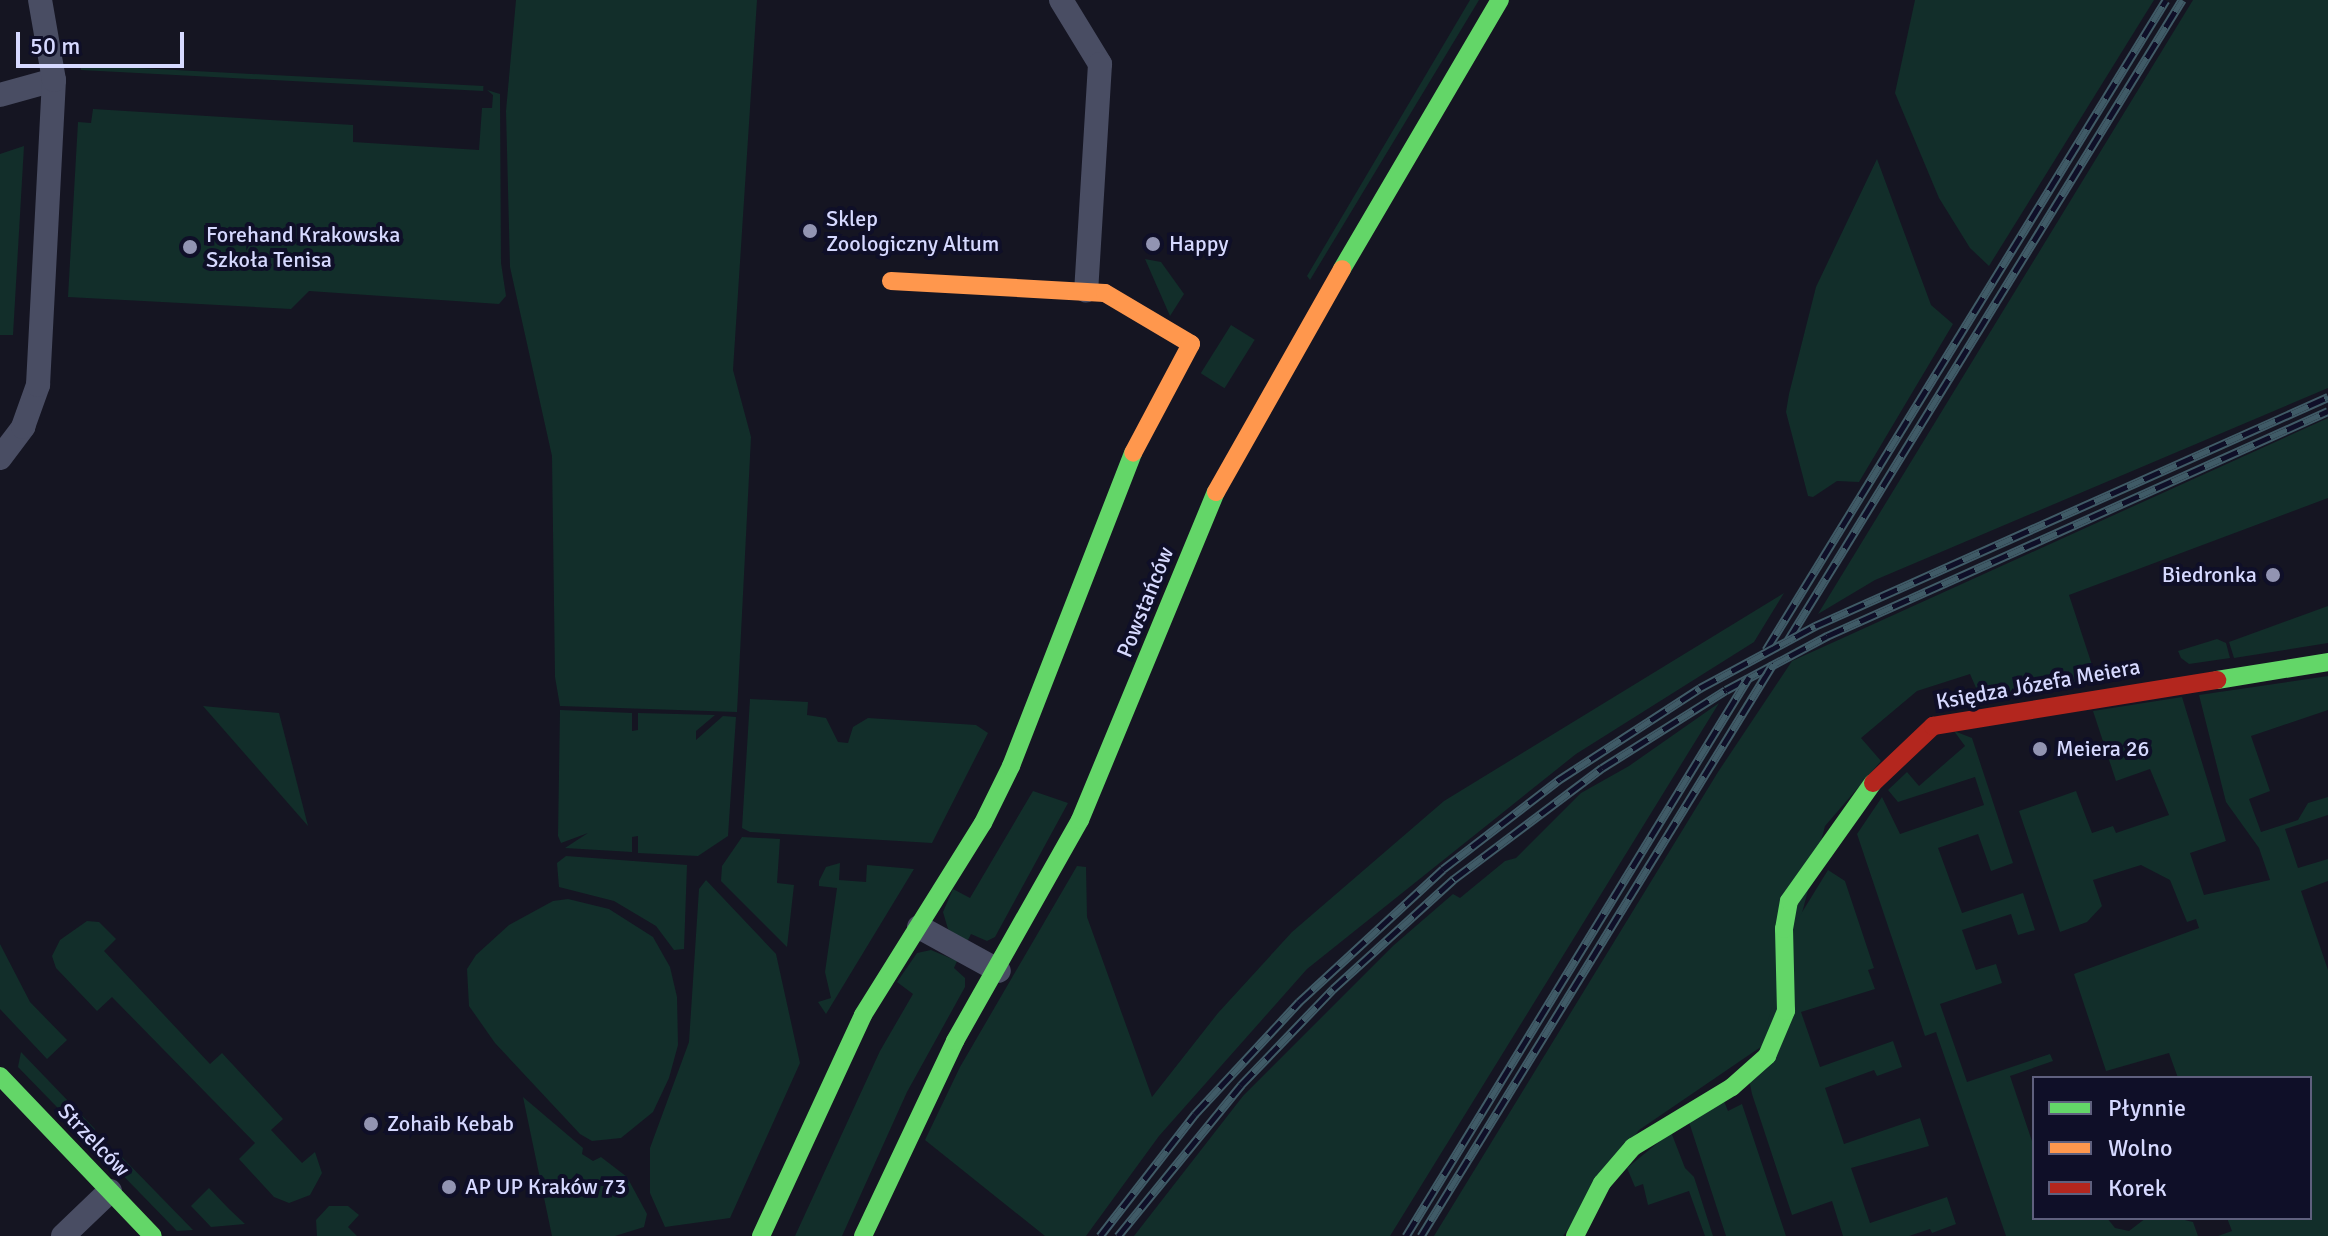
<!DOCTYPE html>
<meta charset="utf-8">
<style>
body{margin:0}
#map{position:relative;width:2328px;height:1236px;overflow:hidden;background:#151522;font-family:Signika,sans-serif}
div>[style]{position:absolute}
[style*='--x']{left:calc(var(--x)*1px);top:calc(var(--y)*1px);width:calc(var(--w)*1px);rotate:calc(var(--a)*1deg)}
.green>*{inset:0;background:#122e2a;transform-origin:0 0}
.street>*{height:24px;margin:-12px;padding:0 12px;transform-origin:12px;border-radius:12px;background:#494d63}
.fast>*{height:18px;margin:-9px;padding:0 9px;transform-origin:9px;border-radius:9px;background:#63d668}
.slow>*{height:18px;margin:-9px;padding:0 9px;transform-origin:9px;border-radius:9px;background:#ff974d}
.jam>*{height:18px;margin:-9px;padding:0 9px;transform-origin:9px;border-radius:9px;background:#b3261e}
.rail>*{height:9px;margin-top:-4.5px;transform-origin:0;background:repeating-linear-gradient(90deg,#0f0f28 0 18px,#405b67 0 36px);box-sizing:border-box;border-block:2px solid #405b67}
.dots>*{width:22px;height:22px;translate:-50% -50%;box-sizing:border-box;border:4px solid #0f0f28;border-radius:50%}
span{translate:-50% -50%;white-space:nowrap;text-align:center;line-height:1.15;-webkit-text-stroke:8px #0f0f28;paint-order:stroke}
.poi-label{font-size:22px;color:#d6d9ff}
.left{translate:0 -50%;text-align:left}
.right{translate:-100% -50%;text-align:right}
.street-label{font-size:22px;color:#d6d9ff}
.legend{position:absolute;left:2032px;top:1076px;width:280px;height:144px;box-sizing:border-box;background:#0f0f28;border:2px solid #5f607e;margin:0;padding:10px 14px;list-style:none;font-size:24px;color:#d6d9ff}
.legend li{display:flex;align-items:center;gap:16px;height:40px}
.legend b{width:40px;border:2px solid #5f607e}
.scale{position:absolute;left:16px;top:32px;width:168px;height:36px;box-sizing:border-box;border:4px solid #d6d9ff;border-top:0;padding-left:10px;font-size:24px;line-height:28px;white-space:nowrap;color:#d6d9ff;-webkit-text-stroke:6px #0f0f28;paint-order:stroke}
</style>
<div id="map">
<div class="green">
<i style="clip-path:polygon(516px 0,757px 0,733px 370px,751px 437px,737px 712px,560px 706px,555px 677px,552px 456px,510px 267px,506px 111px)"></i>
<i style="clip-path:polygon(1470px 0,1479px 0,1310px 280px,1307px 276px)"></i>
<i style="clip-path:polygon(1915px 0,2154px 0,1989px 266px,1970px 248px,1939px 198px,1895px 93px)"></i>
<i style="clip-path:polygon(2193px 0,2328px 0,2328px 388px,1875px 580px,1818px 614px)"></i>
<i style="left:81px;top:65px;width:403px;height:5px;rotate:3deg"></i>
<i style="clip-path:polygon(487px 90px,500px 94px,501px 263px,506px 296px,499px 304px,309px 291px,291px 309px,68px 297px,78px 122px,91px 123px,93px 109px,353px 125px,353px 142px,479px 150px,482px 108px,492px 108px,493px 95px)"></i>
<i style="clip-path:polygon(24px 146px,13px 335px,0 335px,0 154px)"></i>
<i style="clip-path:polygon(1877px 159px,1931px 305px,1953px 324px,1859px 482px,1837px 481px,1813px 497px,1808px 496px,1786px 412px,1789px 394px,1816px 287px)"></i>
<i style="clip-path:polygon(1145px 259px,1161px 262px,1184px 294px,1170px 316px)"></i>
<i style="left:1231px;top:325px;width:28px;height:57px;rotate:32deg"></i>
<i style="clip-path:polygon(2328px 418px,2328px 498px,2069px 595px,2094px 671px,2136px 664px,2132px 673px,1980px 697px,1970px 674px,1917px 691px,1861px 738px,1881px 761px,1825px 826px,1768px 1042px,1639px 1130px,1563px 1236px,1434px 1236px,1718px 772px,1792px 661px)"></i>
<i style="clip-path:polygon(1784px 593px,1754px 642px,1576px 754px,1307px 969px,1159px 1136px,1086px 1236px,1045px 1236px,925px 1140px,960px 1067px,1077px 866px,1086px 867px,1087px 917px,1152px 1097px,1218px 1013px,1292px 932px,1444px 801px)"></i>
<i style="clip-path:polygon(2328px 606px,2328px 643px,2234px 658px,2229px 642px)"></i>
<i style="clip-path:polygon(2217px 639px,2226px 643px,2230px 658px,2189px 664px,2181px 658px,2178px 651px)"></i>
<i style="clip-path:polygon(2328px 676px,2328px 710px,2251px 736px,2270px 791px,2249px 799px,2261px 832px,2298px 820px,2308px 803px,2328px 797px,2328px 815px,2285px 829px,2298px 868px,2328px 859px,2328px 881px,2301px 891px,2328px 970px,2328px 1236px,2218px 1236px,2232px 1231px,2227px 1218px,2310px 1218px,2310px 1078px,2178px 1078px,2169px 1053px,2106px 1071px,2074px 974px,2199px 928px,2196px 919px,2187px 922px,2170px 880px,2141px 865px,2093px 880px,2102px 906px,2087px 922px,2060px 932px,2019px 811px,2076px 791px,2092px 833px,2113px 826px,2116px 833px,2169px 815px,2150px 769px,2116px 781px,2093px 711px,2182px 697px,2226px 841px,2190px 853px,2204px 895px,2270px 880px,2259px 848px,2226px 802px,2199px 695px)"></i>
<i style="clip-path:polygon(750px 699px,808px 702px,807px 715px,826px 718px,838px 742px,848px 743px,853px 727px,868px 718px,976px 725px,988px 733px,932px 843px,750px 832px,742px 828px)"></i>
<i style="clip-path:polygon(1719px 703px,1390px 1236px,1134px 1236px,1243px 1096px,1394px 945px,1453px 894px,1460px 898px,1505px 861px,1516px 858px,1581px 793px,1629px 766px)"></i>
<i style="clip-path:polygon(203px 706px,279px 713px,308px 826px)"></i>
<i style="clip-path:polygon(560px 710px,632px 713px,632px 731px,638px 730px,638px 713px,715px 715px,696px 731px,696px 740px,723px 716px,736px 717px,728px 836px,698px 856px,638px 853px,638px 836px,632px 837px,632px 852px,565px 848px,588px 833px,561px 843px,558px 836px)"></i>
<i style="clip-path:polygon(1954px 731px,1972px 738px,2013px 863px,1991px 871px,1978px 834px,1938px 848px,1962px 913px,2023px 893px,2035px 930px,2018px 935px,2011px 914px,1962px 930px,1976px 970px,1996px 964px,2002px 983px,1940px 1004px,1967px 1082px,2050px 1054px,2053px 1061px,2010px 1076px,2034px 1147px,2034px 1218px,2107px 1218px,2115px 1228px,2129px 1231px,2146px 1218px,2176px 1218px,2193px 1222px,2198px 1236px,2006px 1236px,1936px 1032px,1925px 1036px,1857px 834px,1882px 797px,1900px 834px,1984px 805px,1975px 777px,1898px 802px,1888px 790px,1907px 772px,1919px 786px,1965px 746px)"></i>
<i style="clip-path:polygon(1033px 791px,1068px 803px,995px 937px,987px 941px,971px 934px,967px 942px,948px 929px,943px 912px,953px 889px,970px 898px)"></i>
<i style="clip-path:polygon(742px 837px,780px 839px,777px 883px,794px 885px,787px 947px,721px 881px,722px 866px)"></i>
<i style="clip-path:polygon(566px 856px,687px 865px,684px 949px,674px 950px,656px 926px,614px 901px,559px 887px,557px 863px)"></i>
<i style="clip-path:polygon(840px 863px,839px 880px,866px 882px,867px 865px,914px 869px,826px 1014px,818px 1002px,831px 998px,825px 972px,837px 888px,819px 886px,819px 881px,826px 867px)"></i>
<i style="clip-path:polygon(1828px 870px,1845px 881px,1874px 968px,1868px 970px,1875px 989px,1801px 1012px,1820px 1067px,1893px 1041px,1902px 1067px,1877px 1076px,1874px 1070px,1825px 1088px,1844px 1144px,1920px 1118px,1929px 1146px,1851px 1168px,1870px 1223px,1947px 1197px,1956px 1224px,1932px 1233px,1930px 1229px,1909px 1236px,1843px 1236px,1832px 1201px,1792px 1215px,1752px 1094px,1750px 1084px,1796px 922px)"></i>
<i style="clip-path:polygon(706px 880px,776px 954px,800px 1063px,730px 1218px,665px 1227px,650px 1193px,650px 1148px,689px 1042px,699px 889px)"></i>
<i style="clip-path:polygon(568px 899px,609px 909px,653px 937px,670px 967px,677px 997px,678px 1045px,669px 1078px,653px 1112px,621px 1138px,592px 1141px,580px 1134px,495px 1043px,469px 1006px,467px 969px,476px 955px,509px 925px,553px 901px)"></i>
<i style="clip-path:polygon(87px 921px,99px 922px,116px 939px,104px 951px,210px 1064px,222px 1053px,283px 1119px,271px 1130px,302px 1163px,315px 1152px,322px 1173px,310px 1195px,289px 1203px,274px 1197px,239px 1159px,255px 1143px,112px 997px,97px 1011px,56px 968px,52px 956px,60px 940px)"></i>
<i style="clip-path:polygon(0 944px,30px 1002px,67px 1040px,47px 1059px,0 1009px)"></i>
<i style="clip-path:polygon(931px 950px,957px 961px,954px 968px,965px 978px,965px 987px,907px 1092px,842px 1236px,795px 1236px,880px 1051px,913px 994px,897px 982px,917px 953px)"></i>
<i style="clip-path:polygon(21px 1052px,95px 1129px,94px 1135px,88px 1139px,18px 1067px)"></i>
<i style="clip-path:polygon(523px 1097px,583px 1148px,582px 1154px,593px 1161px,601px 1157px,627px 1177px,647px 1214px,644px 1227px,615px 1236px,552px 1236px)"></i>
<i style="clip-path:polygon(1724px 1101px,1728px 1111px,1742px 1104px,1786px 1236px,1726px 1236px,1689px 1122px)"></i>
<i style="clip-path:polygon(1671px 1132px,1685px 1168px,1694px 1177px,1713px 1236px,1705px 1236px,1689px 1191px,1648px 1205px,1643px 1184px,1635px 1187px,1627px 1168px)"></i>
<i style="clip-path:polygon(111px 1153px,118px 1153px,193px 1230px,177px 1231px,105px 1157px)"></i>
<i style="clip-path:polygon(209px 1188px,229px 1209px,245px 1224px,211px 1227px,191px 1206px)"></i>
<i style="clip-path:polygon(329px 1206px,348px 1206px,359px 1215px,348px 1227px,357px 1236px,317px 1236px,316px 1220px)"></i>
</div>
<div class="street">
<i style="--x:1061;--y:0;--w:75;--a:58.6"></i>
<i style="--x:1100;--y:64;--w:227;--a:93.5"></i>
<i style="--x:0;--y:95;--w:56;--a:-15.5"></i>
<i style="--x:0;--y:458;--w:39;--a:-53"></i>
<i style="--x:23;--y:427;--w:45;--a:-70.3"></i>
<i style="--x:38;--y:385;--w:305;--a:-87"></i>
<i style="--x:54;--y:80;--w:81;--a:-99.9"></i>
<i style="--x:919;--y:927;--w:91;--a:28.8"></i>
<i style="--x:63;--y:1236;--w:65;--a:-43.8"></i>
</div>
<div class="fast">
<i style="--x:1342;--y:269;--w:312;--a:-59.6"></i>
<i style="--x:2217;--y:680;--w:112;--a:-9.2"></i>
<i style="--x:0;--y:1076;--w:221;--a:46.3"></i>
<i style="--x:761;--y:1236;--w:243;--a:-65.2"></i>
<i style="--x:863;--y:1015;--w:226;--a:-58"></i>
<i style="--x:983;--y:823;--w:64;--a:-63.8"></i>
<i style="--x:1011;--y:766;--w:336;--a:-68.7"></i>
<i style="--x:863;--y:1236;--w:216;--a:-64.7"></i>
<i style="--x:955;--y:1041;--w:254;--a:-60.5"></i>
<i style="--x:1080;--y:820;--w:355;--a:-67.5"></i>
<i style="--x:1575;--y:1236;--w:59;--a:-63"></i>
<i style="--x:1602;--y:1183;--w:48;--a:-49.3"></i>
<i style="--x:1633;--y:1147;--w:116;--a:-31.2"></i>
<i style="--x:1732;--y:1087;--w:47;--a:-41.5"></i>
<i style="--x:1767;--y:1056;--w:49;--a:-67.1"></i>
<i style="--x:1786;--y:1011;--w:82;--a:-91.4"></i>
<i style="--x:1784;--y:929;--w:28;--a:-80"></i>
<i style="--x:1789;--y:901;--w:145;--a:-54.6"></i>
</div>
<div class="slow">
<i style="--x:891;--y:281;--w:214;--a:3.2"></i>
<i style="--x:1105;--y:293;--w:100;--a:30.7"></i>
<i style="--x:1191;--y:344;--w:123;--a:118"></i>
<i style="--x:1216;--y:492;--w:256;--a:-60.5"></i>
</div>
<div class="jam">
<i style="--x:1873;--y:783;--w:83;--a:-43.5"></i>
<i style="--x:1933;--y:726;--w:288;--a:-9.2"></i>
</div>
<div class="rail">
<i style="--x:1788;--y:640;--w:752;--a:-58.38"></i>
<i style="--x:1766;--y:650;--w:763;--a:-58.39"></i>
<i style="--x:1100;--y:1236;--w:155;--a:-52.1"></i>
<i style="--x:1195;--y:1114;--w:153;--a:-47.1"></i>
<i style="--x:1299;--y:1002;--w:196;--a:-42.7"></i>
<i style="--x:1443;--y:869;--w:148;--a:-37.6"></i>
<i style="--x:1560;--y:779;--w:167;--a:-33"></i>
<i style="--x:1700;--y:688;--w:131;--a:-28.3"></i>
<i style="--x:1815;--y:626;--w:562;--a:-24.06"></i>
<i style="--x:1118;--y:1236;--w:195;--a:-50.8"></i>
<i style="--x:1241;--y:1085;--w:133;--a:-46.2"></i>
<i style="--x:1333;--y:989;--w:164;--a:-42.3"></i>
<i style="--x:1454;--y:879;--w:185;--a:-36.9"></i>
<i style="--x:1602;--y:768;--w:146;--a:-32.2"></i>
<i style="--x:1726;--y:690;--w:115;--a:-28.1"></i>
<i style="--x:1827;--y:636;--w:549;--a:-24.18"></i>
<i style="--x:1406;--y:1236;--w:656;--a:-58.47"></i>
<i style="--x:1421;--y:1236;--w:672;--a:-58.39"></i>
</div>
<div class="dots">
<i style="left:810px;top:231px;background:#9294b2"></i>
<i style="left:1153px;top:244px;background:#9294b2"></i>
<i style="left:190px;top:247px;background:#9294b2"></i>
<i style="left:2273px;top:575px;background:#9294b2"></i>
<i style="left:2040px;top:749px;background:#9294b2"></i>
<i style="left:371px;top:1124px;background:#9294b2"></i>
<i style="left:449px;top:1187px;background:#9294b2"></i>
</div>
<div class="poi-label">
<span class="left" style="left:826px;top:231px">Sklep<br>Zoologiczny Altum</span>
<span class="left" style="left:206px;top:247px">Forehand Krakowska<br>Szkoła Tenisa</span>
<span class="left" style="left:1169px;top:244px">Happy</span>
<span class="right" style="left:2257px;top:575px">Biedronka</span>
<span class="left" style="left:2056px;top:749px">Meiera 26</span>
<span class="left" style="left:387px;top:1124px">Zohaib Kebab</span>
<span class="left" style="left:465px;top:1187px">AP UP Kraków 73</span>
</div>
<div class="street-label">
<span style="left:1145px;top:602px;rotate:-68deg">Powstańców</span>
<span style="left:2038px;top:684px;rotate:-10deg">Księdza Józefa Meiera</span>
<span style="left:94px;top:1140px;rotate:46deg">Strzelców</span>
</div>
<ul class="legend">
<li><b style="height:10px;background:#63d668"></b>Płynnie</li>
<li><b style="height:10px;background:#ff974d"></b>Wolno</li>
<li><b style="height:10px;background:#b3261e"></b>Korek</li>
</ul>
<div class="scale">50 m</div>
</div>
